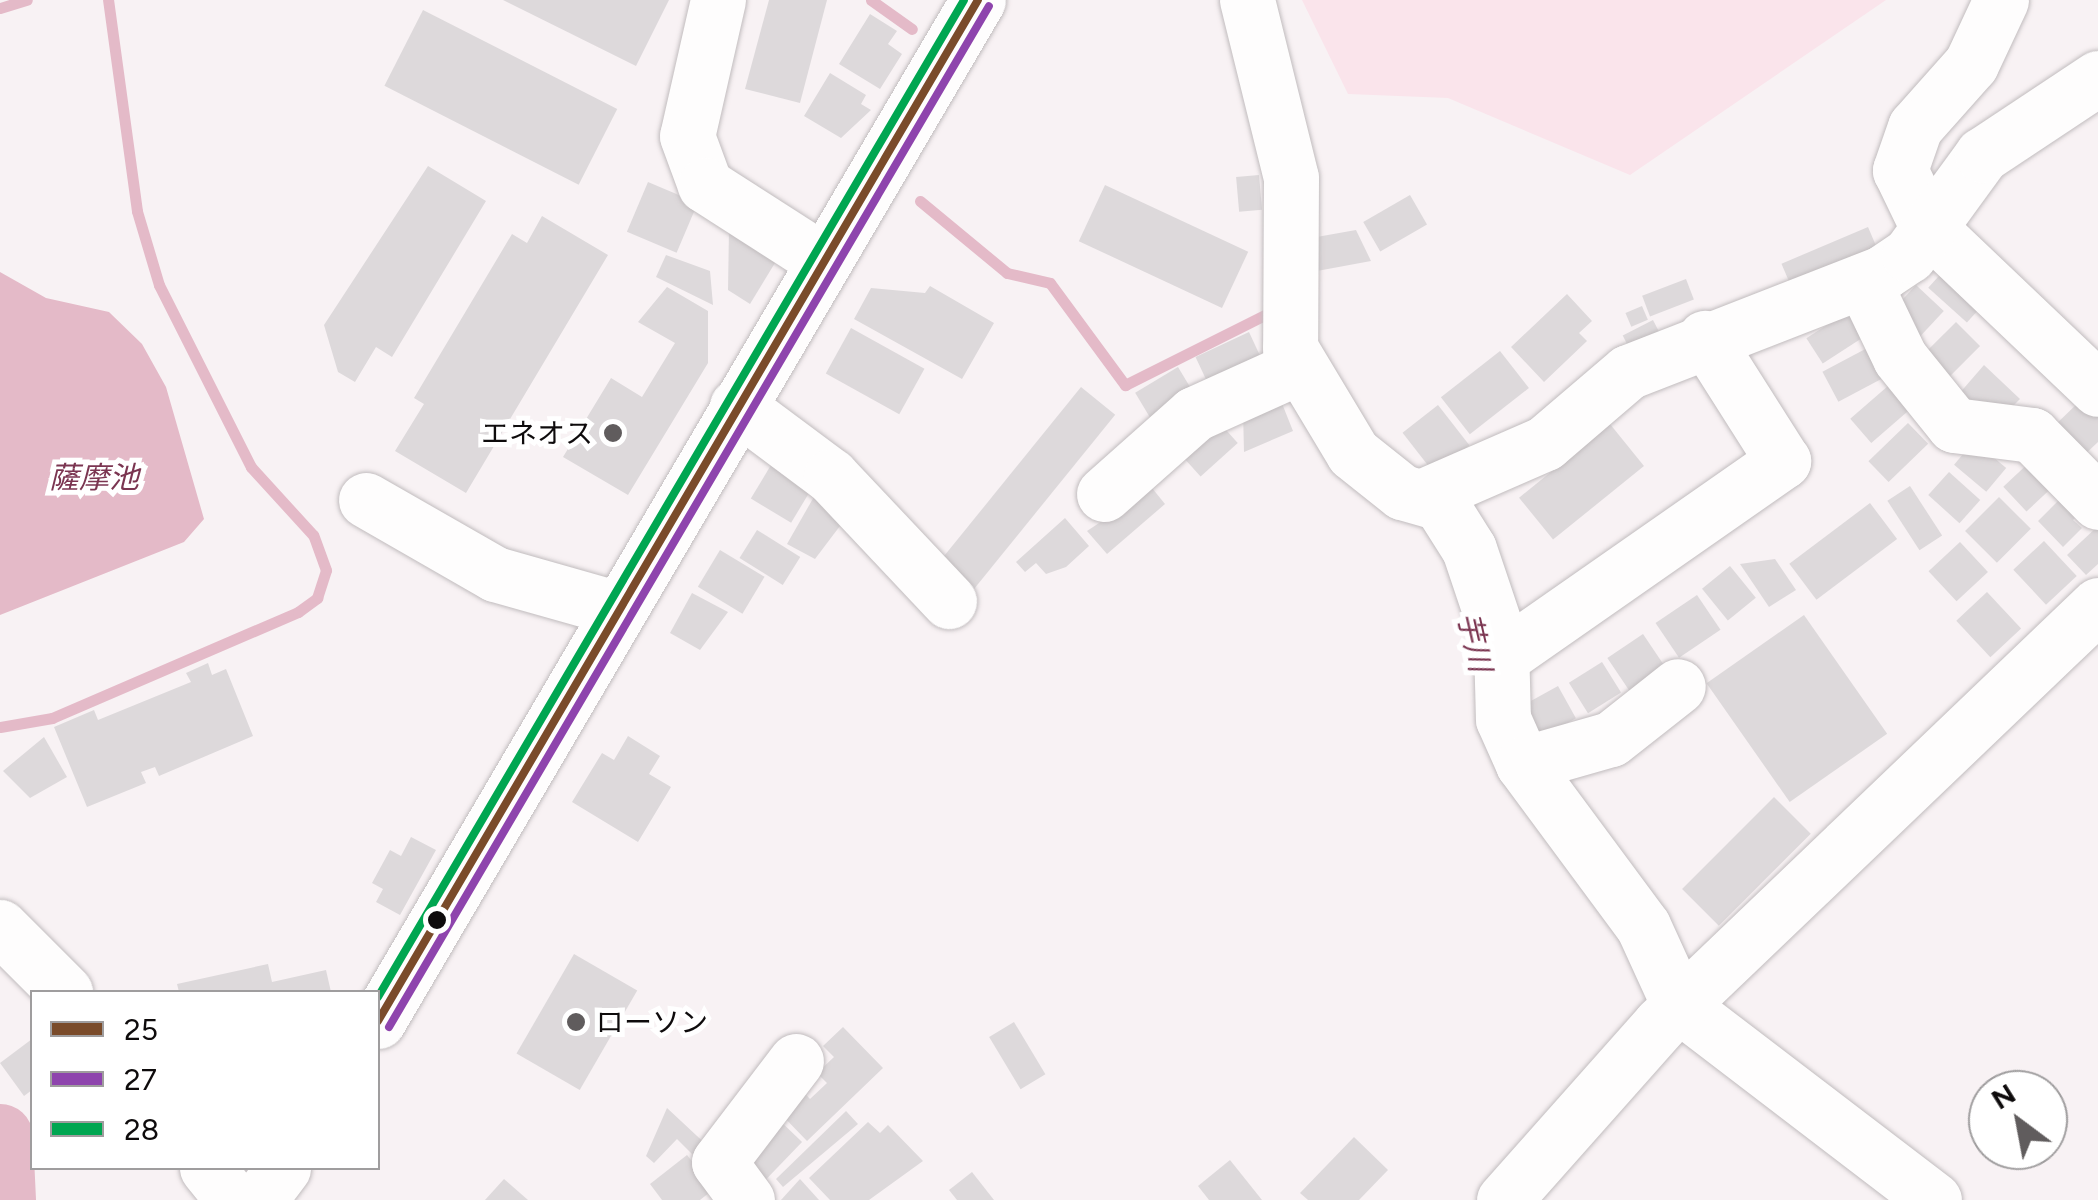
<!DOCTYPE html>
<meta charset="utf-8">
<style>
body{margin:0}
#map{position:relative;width:2098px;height:1200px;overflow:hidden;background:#f8f2f4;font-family:Figtree,"Noto Sans JP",sans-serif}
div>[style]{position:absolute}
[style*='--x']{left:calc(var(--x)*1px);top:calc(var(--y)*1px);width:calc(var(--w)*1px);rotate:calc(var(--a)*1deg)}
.green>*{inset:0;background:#fae4eb}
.water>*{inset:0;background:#e4bac8}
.stream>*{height:11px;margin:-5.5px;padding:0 5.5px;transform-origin:5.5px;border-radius:5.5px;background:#e4bac8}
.river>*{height:65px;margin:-32.5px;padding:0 32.5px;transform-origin:32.5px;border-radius:32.5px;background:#e4bac8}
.building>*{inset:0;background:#ddd9db;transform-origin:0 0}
.roads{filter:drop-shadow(0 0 2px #c1bcbe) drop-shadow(0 0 2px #c1bcbe)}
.minor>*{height:55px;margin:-27.5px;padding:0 27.5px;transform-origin:27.5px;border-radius:27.5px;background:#fefdfd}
.major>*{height:55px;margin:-27.5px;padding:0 27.5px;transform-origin:27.5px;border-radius:27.5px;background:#fefdfd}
.bus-1>*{height:8px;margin:-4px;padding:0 4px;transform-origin:4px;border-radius:4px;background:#7a4b2a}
.bus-2>*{height:8px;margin:-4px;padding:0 4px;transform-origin:4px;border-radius:4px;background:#8e44ad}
.bus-3>*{height:8px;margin:-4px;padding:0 4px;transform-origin:4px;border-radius:4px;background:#00a651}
.dots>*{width:28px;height:28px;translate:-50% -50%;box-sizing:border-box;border:5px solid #fff;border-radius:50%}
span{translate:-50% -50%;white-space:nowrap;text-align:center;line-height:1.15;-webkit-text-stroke:10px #fff;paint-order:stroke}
.poi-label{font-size:28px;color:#0e0b0c}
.right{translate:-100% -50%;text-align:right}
.left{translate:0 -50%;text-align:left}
.water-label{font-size:30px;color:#7b3551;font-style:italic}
.legend{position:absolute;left:30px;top:990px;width:350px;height:180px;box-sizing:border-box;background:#fff;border:2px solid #9f9d9e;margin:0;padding:12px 18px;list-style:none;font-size:30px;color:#0e0b0c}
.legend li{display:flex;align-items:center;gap:20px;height:50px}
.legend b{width:50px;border:2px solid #9f9d9e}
.north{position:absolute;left:1968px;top:1070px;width:100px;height:100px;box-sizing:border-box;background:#fff;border:2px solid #9f9d9e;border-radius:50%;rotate:328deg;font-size:28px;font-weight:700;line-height:40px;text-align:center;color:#0e0b0c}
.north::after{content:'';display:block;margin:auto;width:35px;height:45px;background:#605c5d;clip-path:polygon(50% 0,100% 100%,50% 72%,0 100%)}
</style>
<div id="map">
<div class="green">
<i style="clip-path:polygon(1302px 0,1886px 0,1630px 175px,1448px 98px,1348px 94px)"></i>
</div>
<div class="water">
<i style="clip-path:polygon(0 272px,46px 298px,109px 312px,142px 344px,166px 387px,204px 519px,184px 542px,0 615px)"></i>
</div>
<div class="stream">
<i style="--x:871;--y:0;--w:50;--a:35.3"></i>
<i style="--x:0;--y:8;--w:28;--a:-17"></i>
<i style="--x:920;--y:201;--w:113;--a:39.6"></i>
<i style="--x:1007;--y:273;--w:44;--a:13.1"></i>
<i style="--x:1050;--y:283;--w:127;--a:53.7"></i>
<i style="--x:1125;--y:385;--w:157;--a:-26.6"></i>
<i style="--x:0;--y:727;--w:53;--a:-9.8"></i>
<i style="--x:52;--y:718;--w:268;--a:-23.3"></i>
<i style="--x:298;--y:612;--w:24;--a:-36"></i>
<i style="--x:317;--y:598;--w:29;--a:-72"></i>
<i style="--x:326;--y:570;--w:37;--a:-110"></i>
<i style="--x:313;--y:535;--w:92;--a:-132.4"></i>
<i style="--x:251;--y:467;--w:204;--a:-116.8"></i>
<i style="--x:159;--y:285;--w:77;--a:-106.6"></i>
<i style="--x:137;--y:211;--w:213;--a:-97.8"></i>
</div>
<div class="river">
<i style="--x:0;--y:1136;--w:64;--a:87.3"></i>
</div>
<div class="building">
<i style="clip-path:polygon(503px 0,669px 0,636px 66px)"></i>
<i style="clip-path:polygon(769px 0,827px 0,800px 103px,745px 89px)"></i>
<i style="left:423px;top:10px;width:218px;height:85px;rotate:27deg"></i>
<i style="clip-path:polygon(870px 14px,897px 31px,888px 44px,902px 54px,880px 89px,839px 64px)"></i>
<i style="clip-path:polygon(830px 73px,866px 95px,861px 104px,871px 110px,841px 138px,804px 116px)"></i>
<i style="clip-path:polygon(428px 166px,486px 201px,392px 357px,376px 347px,355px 382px,338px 372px,324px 325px)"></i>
<i style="left:1259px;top:175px;width:35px;height:23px;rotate:85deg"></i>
<i style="left:648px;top:182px;width:54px;height:54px;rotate:23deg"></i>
<i style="left:1105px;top:185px;width:158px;height:62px;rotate:25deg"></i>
<i style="left:1410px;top:195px;width:34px;height:54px;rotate:60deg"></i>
<i style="clip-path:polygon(542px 216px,608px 255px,466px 493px,395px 451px,424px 404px,414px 398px,512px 234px,527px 243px)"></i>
<i style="left:1868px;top:227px;width:21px;height:94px;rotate:67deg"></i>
<i style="clip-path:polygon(729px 229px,778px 258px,750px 304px,728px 290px)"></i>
<i style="clip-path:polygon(1356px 230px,1371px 261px,1317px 271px,1311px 238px)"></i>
<i style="clip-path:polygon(666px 255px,710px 271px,713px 305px,656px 277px)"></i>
<i style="left:1947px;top:267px;width:52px;height:28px;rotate:42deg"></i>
<i style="left:1686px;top:279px;width:22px;height:47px;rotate:69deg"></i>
<i style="left:1916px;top:285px;width:38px;height:41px;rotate:43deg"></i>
<i style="clip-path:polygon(930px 286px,994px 323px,962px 379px,854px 319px,871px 288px,925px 293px)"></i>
<i style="clip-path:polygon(667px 287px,708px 311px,708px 363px,628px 495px,563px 457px,611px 378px,642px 397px,675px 343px,638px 322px)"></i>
<i style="clip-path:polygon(1567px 294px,1592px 321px,1579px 333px,1587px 341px,1544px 382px,1511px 347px)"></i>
<i style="left:1642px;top:306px;width:15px;height:18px;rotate:67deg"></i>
<i style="left:1850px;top:310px;width:30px;height:52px;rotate:57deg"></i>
<i style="left:1653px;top:320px;width:20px;height:34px;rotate:63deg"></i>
<i style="left:1956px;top:322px;width:34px;height:56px;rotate:45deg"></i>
<i style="left:851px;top:328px;width:84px;height:52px;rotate:29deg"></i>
<i style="left:1249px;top:332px;width:33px;height:59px;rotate:65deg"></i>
<i style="left:1871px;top:346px;width:34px;height:55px;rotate:62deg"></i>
<i style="left:1500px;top:351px;width:47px;height:75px;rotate:52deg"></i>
<i style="clip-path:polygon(1984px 365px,2020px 399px,2007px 412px,1972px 411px,1958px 395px)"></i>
<i style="left:1178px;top:367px;width:33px;height:50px;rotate:59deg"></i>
<i style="left:1888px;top:386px;width:32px;height:50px;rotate:49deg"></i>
<i style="left:1081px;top:387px;width:44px;height:225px;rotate:39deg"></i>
<i style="clip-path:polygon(1279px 396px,1293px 431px,1244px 452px,1243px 411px)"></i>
<i style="clip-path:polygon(2081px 400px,2098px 417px,2098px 442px,2081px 458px,2052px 428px)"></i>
<i style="left:1438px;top:405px;width:51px;height:45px;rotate:52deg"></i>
<i style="left:1217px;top:420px;width:31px;height:50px;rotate:48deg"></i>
<i style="left:1908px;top:423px;width:29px;height:55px;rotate:46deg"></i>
<i style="left:1610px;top:424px;width:54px;height:117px;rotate:51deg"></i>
<i style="left:1974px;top:441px;width:42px;height:31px;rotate:40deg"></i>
<i style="left:2034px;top:458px;width:34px;height:42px;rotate:47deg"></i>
<i style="left:774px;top:460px;width:47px;height:45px;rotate:31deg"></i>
<i style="left:1949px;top:472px;width:42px;height:31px;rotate:42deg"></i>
<i style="left:1910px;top:486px;width:59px;height:27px;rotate:57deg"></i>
<i style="clip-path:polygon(1152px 488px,1165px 504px,1107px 554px,1087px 531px)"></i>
<i style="clip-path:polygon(2068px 491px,2085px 508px,2073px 520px,2082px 528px,2063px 547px,2038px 521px)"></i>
<i style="clip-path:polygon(815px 495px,846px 518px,815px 559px,787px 544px)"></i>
<i style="left:1999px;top:497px;width:45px;height:48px;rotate:45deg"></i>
<i style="left:1870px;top:503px;width:45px;height:101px;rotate:53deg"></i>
<i style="clip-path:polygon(1065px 518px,1089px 546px,1066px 567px,1046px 574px,1036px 563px,1025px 572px,1016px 562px)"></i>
<i style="clip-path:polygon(2098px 526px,2098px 564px,2086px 575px,2067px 555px)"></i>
<i style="left:757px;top:530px;width:51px;height:33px;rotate:32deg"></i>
<i style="left:2044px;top:541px;width:48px;height:42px;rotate:47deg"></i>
<i style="left:1960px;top:542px;width:41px;height:43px;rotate:47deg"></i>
<i style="left:720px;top:550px;width:52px;height:43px;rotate:31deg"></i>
<i style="clip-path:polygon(1775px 559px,1796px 590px,1769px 607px,1740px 564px)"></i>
<i style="left:1730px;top:566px;width:41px;height:36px;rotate:51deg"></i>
<i style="left:1987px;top:592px;width:50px;height:42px;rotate:47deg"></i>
<i style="clip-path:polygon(692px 593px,728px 612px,700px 650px,670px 633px)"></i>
<i style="left:1697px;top:595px;width:42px;height:50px;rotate:56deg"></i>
<i style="left:1804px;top:615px;width:145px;height:119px;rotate:55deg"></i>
<i style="left:1643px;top:634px;width:40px;height:43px;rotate:56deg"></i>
<i style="left:1602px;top:662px;width:36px;height:39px;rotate:58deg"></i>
<i style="clip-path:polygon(208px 663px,212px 675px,226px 669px,253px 736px,159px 776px,155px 767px,141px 772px,146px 783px,87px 807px,54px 727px,94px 710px,98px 720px,191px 682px,186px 673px)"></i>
<i style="left:1558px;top:686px;width:37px;height:44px;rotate:61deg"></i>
<i style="clip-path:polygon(628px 736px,660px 756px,649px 774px,671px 787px,638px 842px,572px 802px,602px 753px,614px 760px)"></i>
<i style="clip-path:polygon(44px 737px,67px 777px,30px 798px,3px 771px)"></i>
<i style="left:1774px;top:797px;width:52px;height:130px;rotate:45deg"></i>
<i style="clip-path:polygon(411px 837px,436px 850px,400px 915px,376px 902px,383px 889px,372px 883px,390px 850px,401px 856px)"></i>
<i style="left:574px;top:954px;width:73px;height:115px;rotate:30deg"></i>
<i style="clip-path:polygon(268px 964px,272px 982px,326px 970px,331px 992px,179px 992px,177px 984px)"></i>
<i style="left:1014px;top:1022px;width:61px;height:29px;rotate:59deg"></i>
<i style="clip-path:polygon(843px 1027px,883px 1068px,807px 1141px,778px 1111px,801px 1089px,810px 1099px,827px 1083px,817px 1073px,834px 1057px,823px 1046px)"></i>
<i style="clip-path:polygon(32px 1039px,32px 1090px,24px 1096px,0 1063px)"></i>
<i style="clip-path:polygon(667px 1108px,711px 1149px,699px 1161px,677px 1139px,654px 1163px,646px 1156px)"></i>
<i style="clip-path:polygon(846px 1111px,858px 1124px,783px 1187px,776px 1179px)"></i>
<i style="left:774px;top:1115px;width:39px;height:53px;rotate:44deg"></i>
<i style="clip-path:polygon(868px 1122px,880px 1133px,888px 1125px,923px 1161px,869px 1200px,830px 1200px,809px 1178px)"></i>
<i style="clip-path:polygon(1354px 1137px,1388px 1170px,1359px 1200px,1308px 1200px,1300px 1193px)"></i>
<i style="clip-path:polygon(687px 1155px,714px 1189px,700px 1200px,662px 1200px,650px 1184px)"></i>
<i style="clip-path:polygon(1230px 1160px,1262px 1200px,1209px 1200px,1198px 1186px)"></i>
<i style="clip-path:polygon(972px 1172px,994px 1200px,957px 1200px,949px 1190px)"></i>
<i style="clip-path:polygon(504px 1179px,528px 1200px,485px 1200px)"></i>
<i style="clip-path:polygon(800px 1179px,819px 1200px,781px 1200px)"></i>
</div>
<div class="roads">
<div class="minor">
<i style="--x:718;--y:0;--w:139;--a:102.8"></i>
<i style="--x:687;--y:136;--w:52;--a:69.8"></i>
<i style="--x:705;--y:185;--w:139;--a:32.7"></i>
<i style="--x:1247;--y:0;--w:183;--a:76.1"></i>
<i style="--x:1291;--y:178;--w:170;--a:90.3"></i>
<i style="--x:1290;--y:348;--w:122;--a:59"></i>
<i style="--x:1353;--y:453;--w:63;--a:38.5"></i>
<i style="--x:1402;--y:492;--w:40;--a:16"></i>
<i style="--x:1440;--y:503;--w:54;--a:57.8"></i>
<i style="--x:1469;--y:549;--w:100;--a:71.4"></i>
<i style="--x:1501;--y:644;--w:75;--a:88.5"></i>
<i style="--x:1503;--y:719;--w:49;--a:66"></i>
<i style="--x:1523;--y:764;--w:202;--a:53.5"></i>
<i style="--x:1643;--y:926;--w:87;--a:65.5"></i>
<i style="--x:1679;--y:1005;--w:321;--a:37.4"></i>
<i style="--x:2001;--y:0;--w:71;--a:115.1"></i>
<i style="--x:1971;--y:64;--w:84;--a:131.6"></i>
<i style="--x:1915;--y:127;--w:46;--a:109.2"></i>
<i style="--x:1900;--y:170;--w:62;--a:64.3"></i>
<i style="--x:1927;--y:226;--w:236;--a:43.6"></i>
<i style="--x:1863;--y:281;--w:85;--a:64.3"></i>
<i style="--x:1900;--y:358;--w:86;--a:51.1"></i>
<i style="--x:1954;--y:425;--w:79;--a:7.3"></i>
<i style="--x:2032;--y:435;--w:94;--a:45.4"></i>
<i style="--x:737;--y:406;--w:117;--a:36.7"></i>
<i style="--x:831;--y:476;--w:172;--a:46.7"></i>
<i style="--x:1104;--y:494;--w:120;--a:-41.6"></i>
<i style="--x:1194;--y:414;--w:114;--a:-24.3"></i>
<i style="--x:1426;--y:495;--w:130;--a:-23.6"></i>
<i style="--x:1545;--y:443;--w:109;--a:-40.5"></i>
<i style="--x:1628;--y:372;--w:273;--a:-21.3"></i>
<i style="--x:1882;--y:273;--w:32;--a:-34"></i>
<i style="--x:1909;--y:255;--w:124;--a:-53.9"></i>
<i style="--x:1982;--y:155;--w:139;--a:-33.6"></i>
<i style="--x:366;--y:500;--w:149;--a:29.8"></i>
<i style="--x:495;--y:574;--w:129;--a:15.8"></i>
<i style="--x:1502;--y:657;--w:343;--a:-34.9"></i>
<i style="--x:1783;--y:461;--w:146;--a:-122.4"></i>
<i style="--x:1523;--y:764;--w:91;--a:-15.9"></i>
<i style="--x:1611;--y:739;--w:85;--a:-38.3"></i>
<i style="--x:0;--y:927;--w:92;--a:45"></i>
<i style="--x:207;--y:1168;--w:41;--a:50.9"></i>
<i style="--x:747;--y:1200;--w:47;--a:-126.4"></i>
<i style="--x:719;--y:1162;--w:127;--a:-52.7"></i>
<i style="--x:1504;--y:1200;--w:235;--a:-48.4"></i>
<i style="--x:1660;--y:1024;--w:606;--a:-43.73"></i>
</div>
<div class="major">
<i style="--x:378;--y:1021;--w:1184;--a:-59.56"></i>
<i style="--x:259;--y:1200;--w:40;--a:-53"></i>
</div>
</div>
<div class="bus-1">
<i style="--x:378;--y:1021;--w:1184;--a:-59.56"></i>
</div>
<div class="bus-2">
<i style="--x:389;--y:1027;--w:1184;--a:-59.56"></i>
</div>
<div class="bus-3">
<i style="--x:378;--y:997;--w:1156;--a:-59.55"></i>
</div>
<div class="dots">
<i style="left:613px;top:433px;background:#605c5d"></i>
<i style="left:437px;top:920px;background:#0e0b0c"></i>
<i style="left:576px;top:1022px;background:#605c5d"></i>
</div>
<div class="poi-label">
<span class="right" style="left:593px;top:433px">エネオス</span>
<span class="left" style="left:596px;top:1022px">ローソン</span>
</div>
<div class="water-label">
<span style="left:94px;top:478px">薩摩池</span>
<span style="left:1474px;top:642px;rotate:77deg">芋川</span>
</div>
<ul class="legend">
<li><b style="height:12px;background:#7a4b2a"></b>25</li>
<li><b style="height:12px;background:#8e44ad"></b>27</li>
<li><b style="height:12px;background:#00a651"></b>28</li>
</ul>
<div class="north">N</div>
</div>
